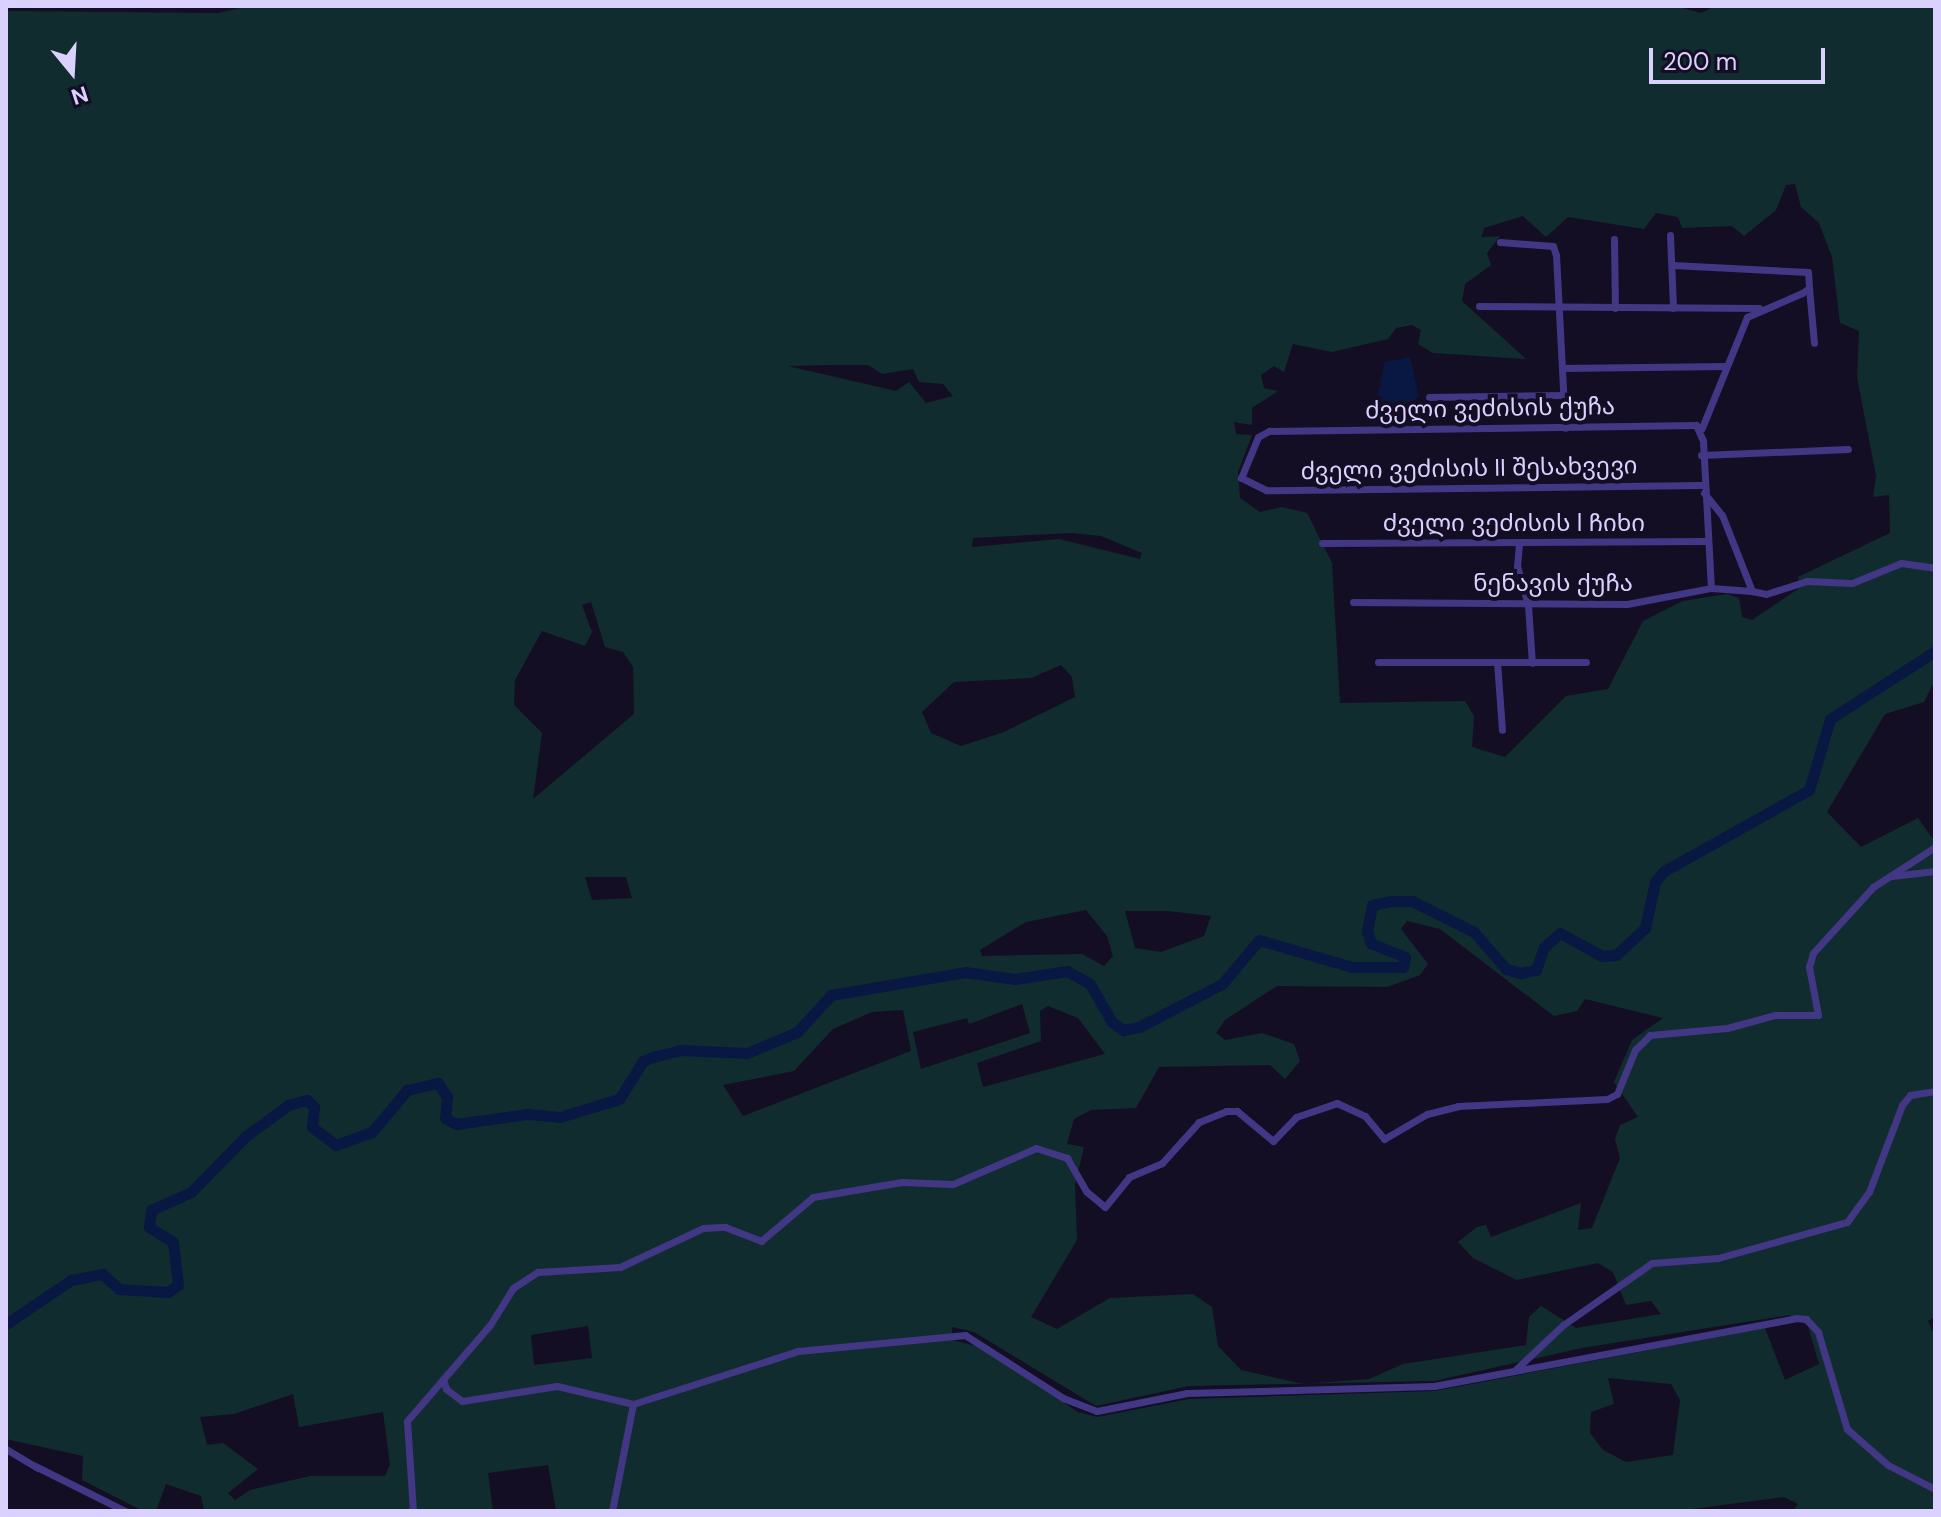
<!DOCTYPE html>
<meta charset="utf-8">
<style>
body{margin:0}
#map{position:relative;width:1941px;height:1517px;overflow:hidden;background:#140e24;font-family:"DM Sans","Noto Sans Georgian",sans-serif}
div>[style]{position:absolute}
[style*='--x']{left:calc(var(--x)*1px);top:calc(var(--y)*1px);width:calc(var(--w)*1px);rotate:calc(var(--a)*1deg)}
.green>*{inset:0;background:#112c2e}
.water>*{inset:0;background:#081843}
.river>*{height:11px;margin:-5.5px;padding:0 5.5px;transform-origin:5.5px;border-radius:5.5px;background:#081843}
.minor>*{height:7px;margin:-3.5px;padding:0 3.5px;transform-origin:3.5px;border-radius:3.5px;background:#423785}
span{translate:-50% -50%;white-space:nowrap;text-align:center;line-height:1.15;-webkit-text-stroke:8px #140e24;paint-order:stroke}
.street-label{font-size:24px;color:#dbd1ff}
.frame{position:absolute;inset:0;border:8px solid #dbd1ff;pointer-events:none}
.north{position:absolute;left:32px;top:32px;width:80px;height:80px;-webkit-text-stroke:6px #140e24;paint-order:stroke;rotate:162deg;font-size:22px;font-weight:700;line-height:32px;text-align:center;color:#dbd1ff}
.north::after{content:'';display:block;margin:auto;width:28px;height:36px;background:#dbd1ff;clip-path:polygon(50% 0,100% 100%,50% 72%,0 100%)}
.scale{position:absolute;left:1649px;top:48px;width:176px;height:36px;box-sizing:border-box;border:4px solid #dbd1ff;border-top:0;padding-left:10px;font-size:24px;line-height:28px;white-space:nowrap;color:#dbd1ff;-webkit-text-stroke:6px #140e24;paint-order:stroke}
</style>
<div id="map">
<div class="green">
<i style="clip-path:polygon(evenodd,249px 6px,1675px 6px,1701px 13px,1715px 6px,1935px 6px,1935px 680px,1924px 702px,1885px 714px,1827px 812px,1861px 847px,1918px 818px,1935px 842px,1935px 1317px,1928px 1321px,1935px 1336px,1935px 1511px,1793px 1511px,1798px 1504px,1784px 1497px,1677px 1511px,556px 1511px,548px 1465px,488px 1473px,493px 1511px,204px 1511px,201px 1496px,166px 1484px,156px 1511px,143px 1511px,82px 1480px,83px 1456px,6px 1439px,6px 11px,218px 13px,249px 6px,1795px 184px,1801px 207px,1819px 223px,1832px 257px,1840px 323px,1859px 331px,1857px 377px,1876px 476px,1873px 497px,1889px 495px,1890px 533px,1798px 577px,1801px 587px,1752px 620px,1742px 617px,1739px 598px,1727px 594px,1683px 601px,1643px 621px,1608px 689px,1566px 696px,1505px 757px,1472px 747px,1474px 716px,1465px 701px,1340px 703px,1332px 563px,1307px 513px,1282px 507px,1260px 512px,1240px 498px,1238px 472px,1252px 435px,1236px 434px,1234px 422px,1252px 425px,1252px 408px,1278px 391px,1264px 388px,1261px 375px,1274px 366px,1284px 372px,1293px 344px,1332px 352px,1388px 339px,1396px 328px,1412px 325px,1421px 330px,1418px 344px,1433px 353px,1526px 359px,1462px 301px,1465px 284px,1491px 265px,1487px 253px,1500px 236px,1481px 237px,1484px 228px,1523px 216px,1546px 237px,1568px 217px,1644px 229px,1656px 213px,1678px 217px,1682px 228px,1732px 226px,1744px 236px,1776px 210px,1786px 185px,1795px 184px,249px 6px,831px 365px,868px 365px,882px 374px,913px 369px,919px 382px,943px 384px,953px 396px,926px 403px,909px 382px,896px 391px,788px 366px,831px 365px,249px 6px,1072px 533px,1101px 536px,1142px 553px,1140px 559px,1059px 539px,972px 547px,973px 538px,1072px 533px,249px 6px,591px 602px,605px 647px,623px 652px,633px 667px,634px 714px,533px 799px,542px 733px,514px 705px,515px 680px,542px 631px,585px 646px,592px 632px,582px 605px,591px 602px,249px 6px,1061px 665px,1072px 677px,1075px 697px,1004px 732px,961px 746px,931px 733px,922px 712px,954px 682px,1031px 678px,1061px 665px,249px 6px,585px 877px,626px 877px,632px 898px,592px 900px,585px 877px,249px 6px,1086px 910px,1107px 936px,1113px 956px,1104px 966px,1082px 954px,982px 956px,980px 950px,1026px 922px,1086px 910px,249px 6px,1125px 911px,1168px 911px,1211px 916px,1204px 936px,1161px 952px,1135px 948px,1125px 911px,249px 6px,1407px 921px,1440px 929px,1554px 1016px,1577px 1011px,1585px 999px,1663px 1018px,1632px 1040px,1614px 1082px,1638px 1117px,1620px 1125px,1615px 1139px,1620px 1158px,1592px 1228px,1578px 1230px,1581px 1203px,1491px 1237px,1486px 1225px,1477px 1227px,1458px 1242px,1473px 1258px,1517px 1280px,1598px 1263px,1613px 1272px,1626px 1305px,1651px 1301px,1661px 1314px,1576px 1328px,1541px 1306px,1529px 1317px,1526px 1345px,1403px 1364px,1369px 1379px,1303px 1384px,1241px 1370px,1218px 1346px,1212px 1307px,1193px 1294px,1110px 1298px,1057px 1329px,1031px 1317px,1077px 1240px,1075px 1185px,1084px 1147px,1067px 1144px,1074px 1119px,1091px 1110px,1136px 1108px,1159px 1067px,1270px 1065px,1285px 1079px,1300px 1061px,1294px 1044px,1262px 1033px,1225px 1040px,1216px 1033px,1225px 1020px,1277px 986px,1387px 987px,1420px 975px,1428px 964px,1401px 929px,1407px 921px,249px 6px,1022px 1004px,1030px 1033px,921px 1069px,913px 1032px,967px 1018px,969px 1024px,1022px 1004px,249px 6px,1048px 1006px,1078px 1018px,1105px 1054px,983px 1087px,977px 1063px,1041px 1041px,1040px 1011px,1048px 1006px,249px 6px,903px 1010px,911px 1051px,743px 1116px,723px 1085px,794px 1071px,833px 1029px,872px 1012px,903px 1010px,249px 6px,1790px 1315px,1808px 1326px,1819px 1364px,1785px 1380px,1765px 1328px,1435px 1391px,1189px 1399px,1097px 1417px,1078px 1412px,980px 1347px,952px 1340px,952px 1327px,974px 1332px,1096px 1406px,1189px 1386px,1434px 1381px,1582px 1348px,1790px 1315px,249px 6px,588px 1326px,592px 1358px,534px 1365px,531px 1335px,588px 1326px,249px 6px,1608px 1378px,1671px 1384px,1680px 1400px,1673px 1455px,1626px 1462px,1603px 1450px,1590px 1433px,1591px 1412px,1614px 1404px,1608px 1378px,249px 6px,293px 1394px,299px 1427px,383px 1412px,390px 1465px,385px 1476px,310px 1476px,250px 1490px,235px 1500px,228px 1493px,258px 1469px,223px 1443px,207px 1445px,200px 1417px,234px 1414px,293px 1394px)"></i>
</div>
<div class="water">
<i style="clip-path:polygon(1410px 357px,1419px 397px,1371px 425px,1385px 362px)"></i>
</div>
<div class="river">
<i style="--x:6;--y:1324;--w:78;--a:-34.1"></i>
<i style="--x:71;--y:1280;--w:32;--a:-11"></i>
<i style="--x:102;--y:1274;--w:23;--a:41"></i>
<i style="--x:119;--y:1289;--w:49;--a:3.5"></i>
<i style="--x:168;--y:1292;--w:12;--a:-35"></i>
<i style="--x:178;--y:1285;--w:43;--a:-96.6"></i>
<i style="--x:173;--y:1242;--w:28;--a:-148"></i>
<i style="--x:149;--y:1227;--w:17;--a:-83"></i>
<i style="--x:151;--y:1210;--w:44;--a:-24.2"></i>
<i style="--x:191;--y:1192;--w:78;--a:-45.5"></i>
<i style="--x:246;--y:1136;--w:52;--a:-36.4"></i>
<i style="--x:288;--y:1105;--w:20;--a:-15"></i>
<i style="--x:307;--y:1100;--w:10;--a:45"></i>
<i style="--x:314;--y:1107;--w:20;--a:96"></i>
<i style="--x:312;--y:1127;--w:30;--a:37"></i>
<i style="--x:336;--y:1145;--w:38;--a:-20"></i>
<i style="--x:372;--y:1132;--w:55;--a:-50.2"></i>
<i style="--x:407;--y:1090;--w:32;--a:-13"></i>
<i style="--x:438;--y:1083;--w:17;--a:57"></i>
<i style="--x:447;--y:1097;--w:21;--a:95"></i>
<i style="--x:445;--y:1118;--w:13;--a:29"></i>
<i style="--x:456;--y:1124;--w:72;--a:-8"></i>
<i style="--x:527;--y:1114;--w:33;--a:5"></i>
<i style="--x:560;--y:1117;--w:62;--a:-17"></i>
<i style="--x:619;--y:1099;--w:45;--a:-57.7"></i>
<i style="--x:643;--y:1061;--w:11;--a:-22"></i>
<i style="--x:653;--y:1057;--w:29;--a:-14"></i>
<i style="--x:681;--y:1050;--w:66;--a:2.6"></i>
<i style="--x:747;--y:1053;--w:54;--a:-22.8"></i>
<i style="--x:797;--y:1032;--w:50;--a:-47.4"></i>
<i style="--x:831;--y:995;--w:136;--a:-9.7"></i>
<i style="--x:965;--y:972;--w:50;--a:8"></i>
<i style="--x:1015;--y:979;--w:53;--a:-8.7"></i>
<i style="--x:1067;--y:971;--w:26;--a:29"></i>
<i style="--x:1090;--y:984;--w:44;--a:59.9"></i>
<i style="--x:1112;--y:1022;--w:14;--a:36"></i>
<i style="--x:1123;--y:1030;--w:16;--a:-11"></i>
<i style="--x:1139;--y:1027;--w:93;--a:-27.4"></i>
<i style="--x:1222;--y:984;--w:57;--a:-49.9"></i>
<i style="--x:1259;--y:940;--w:97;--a:16.2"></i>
<i style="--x:1352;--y:967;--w:51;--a:0"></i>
<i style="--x:1403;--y:967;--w:10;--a:-79"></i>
<i style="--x:1405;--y:957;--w:37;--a:-158"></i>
<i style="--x:1371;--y:943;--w:13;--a:-108"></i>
<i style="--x:1367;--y:931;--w:26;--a:-79"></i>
<i style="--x:1372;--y:905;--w:20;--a:-11"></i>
<i style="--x:1392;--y:901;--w:20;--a:0"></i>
<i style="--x:1412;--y:901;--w:69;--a:26.6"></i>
<i style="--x:1474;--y:932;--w:49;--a:49.1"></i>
<i style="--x:1506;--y:969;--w:15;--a:16"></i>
<i style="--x:1520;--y:973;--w:16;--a:-11"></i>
<i style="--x:1536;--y:970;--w:24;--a:-71"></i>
<i style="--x:1544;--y:947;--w:21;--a:-41"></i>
<i style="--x:1560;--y:933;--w:48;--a:28.7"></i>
<i style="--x:1602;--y:956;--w:14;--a:-4"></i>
<i style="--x:1616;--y:955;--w:40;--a:-43"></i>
<i style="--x:1645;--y:928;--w:47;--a:-77.7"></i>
<i style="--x:1655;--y:882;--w:14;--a:-51"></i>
<i style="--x:1664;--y:871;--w:166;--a:-29.2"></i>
<i style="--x:1809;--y:790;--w:74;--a:-73.5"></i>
<i style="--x:1830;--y:719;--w:125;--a:-32.9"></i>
</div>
<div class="minor">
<i style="--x:1670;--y:235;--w:73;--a:87.6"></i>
<i style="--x:1614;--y:239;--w:69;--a:89.2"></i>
<i style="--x:1500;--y:242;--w:53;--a:4.3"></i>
<i style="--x:1553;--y:246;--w:9;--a:72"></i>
<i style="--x:1556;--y:255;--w:173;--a:87"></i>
<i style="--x:1673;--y:265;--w:135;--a:3"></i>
<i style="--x:1808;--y:272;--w:16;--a:86"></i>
<i style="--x:1809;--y:288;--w:9;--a:144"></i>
<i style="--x:1802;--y:293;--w:60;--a:156.4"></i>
<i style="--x:1747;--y:317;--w:120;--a:112.1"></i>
<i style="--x:1809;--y:288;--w:55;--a:84.8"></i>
<i style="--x:1479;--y:306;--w:280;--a:0.4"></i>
<i style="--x:1562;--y:368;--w:164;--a:-0.7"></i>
<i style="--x:1429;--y:397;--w:134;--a:-0.9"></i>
<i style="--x:1701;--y:455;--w:147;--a:-2.3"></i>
<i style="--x:1701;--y:485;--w:435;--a:179.3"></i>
<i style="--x:1266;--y:490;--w:28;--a:-154"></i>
<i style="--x:1241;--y:478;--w:44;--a:-67.5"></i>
<i style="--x:1258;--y:437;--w:13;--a:-29"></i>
<i style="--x:1269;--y:431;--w:427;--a:-0.8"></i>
<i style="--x:1696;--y:425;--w:17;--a:66"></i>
<i style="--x:1703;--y:441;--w:147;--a:86.9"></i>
<i style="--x:1704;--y:493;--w:28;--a:51"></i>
<i style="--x:1722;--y:515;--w:82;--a:68.5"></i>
<i style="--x:1752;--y:591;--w:14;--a:12"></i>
<i style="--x:1766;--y:594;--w:43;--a:-17.6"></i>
<i style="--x:1807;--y:581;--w:45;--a:2.5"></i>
<i style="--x:1852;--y:583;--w:53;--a:-22.2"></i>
<i style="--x:1901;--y:563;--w:34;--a:8"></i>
<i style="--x:1322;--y:543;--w:383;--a:-0.3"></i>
<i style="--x:1519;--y:544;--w:22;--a:95"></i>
<i style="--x:1517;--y:566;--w:41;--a:74.2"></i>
<i style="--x:1528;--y:605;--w:58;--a:86.1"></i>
<i style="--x:1353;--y:602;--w:274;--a:0.4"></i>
<i style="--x:1627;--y:604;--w:86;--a:-10.8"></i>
<i style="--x:1711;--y:588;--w:41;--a:4.2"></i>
<i style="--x:1378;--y:662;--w:208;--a:0"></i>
<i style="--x:1497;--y:662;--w:68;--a:85.8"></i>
<i style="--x:1892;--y:876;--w:43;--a:-6.6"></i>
<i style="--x:1514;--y:1371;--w:67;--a:-43.2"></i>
<i style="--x:1563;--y:1325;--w:108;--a:-34.9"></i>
<i style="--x:1652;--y:1263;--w:66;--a:-4.3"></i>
<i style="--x:1718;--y:1258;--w:134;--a:-15.6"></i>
<i style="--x:1847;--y:1222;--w:37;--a:-54"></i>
<i style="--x:1869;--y:1192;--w:93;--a:-69.2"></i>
<i style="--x:1902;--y:1105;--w:13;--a:-51"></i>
<i style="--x:1910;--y:1095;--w:25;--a:-9"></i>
<i style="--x:443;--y:1379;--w:10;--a:73"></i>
<i style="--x:446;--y:1389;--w:20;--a:37"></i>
<i style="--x:462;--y:1401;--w:96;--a:-9"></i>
<i style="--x:557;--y:1386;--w:78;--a:13.3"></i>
<i style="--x:6;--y:1449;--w:37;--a:31"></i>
<i style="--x:35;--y:1466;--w:101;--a:26.6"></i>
<i style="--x:413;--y:1511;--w:90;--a:-93.8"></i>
<i style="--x:407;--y:1421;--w:127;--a:-49.2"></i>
<i style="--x:490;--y:1325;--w:44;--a:-58.1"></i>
<i style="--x:513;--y:1288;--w:30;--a:-33"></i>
<i style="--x:538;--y:1272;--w:82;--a:-3.5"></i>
<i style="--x:620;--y:1267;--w:92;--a:-25.2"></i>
<i style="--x:703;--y:1228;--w:22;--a:-3"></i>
<i style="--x:725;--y:1227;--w:39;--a:21"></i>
<i style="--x:761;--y:1241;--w:68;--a:-40.2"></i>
<i style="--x:813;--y:1197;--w:90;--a:-9.6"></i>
<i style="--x:902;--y:1182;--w:51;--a:2.2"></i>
<i style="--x:953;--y:1184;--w:90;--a:-23.4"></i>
<i style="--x:1036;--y:1148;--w:33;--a:18"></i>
<i style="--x:1067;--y:1158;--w:39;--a:60"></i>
<i style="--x:1087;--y:1192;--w:23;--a:40"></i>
<i style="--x:1105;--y:1207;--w:38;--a:-51"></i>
<i style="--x:1129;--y:1177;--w:36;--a:-23"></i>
<i style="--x:1162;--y:1163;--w:55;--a:-47.9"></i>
<i style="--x:1199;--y:1122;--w:29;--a:-22"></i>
<i style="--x:1226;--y:1111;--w:11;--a:0"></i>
<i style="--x:1237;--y:1111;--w:47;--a:39.8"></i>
<i style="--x:1273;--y:1141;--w:33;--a:-46"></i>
<i style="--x:1296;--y:1117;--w:43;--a:-18.9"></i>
<i style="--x:1337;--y:1103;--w:31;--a:25"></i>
<i style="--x:1365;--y:1116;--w:30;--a:50"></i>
<i style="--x:1384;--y:1139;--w:50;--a:-30.2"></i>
<i style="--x:1427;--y:1114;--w:32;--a:-14"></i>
<i style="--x:1458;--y:1106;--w:149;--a:-2.7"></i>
<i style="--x:1607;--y:1099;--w:11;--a:-27"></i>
<i style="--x:1617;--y:1094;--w:48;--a:-67.8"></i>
<i style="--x:1635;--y:1050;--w:21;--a:-45"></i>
<i style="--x:1650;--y:1035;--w:77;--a:-5.2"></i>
<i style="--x:1727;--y:1028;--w:50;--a:-15.2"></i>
<i style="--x:1775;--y:1015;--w:43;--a:0"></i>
<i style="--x:1818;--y:1015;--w:49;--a:-100.6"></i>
<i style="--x:1809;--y:967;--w:15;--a:-74"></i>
<i style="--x:1813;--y:953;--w:89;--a:-47.7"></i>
<i style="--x:1873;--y:887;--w:74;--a:-32.8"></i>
<i style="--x:612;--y:1511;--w:109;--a:-78.9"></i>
<i style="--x:633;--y:1404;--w:173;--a:-17.8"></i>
<i style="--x:798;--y:1351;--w:168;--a:-5.5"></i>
<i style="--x:965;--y:1335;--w:117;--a:32.7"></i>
<i style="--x:1063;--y:1398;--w:36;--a:21"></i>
<i style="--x:1097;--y:1411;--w:92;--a:-11.3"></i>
<i style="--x:1187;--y:1393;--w:247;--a:-1.6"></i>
<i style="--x:1434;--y:1386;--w:368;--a:-10.6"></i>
<i style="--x:1796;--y:1318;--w:10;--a:6"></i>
<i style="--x:1806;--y:1319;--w:18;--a:47"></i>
<i style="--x:1818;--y:1332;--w:101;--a:73.4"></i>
<i style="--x:1847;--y:1429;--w:55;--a:41.3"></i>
<i style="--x:1888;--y:1465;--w:53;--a:27.1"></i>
</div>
<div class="street-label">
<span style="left:1490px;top:408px;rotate:-1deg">ძველი ვეძისის ქუჩა</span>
<span style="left:1469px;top:468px;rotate:-1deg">ძველი ვეძისის II შესახვევი</span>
<span style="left:1514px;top:523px">ძველი ვეძისის I ჩიხი</span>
<span style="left:1553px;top:583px">ნენავის ქუჩა</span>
</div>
<div class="frame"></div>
<div class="north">N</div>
<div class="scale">200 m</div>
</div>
